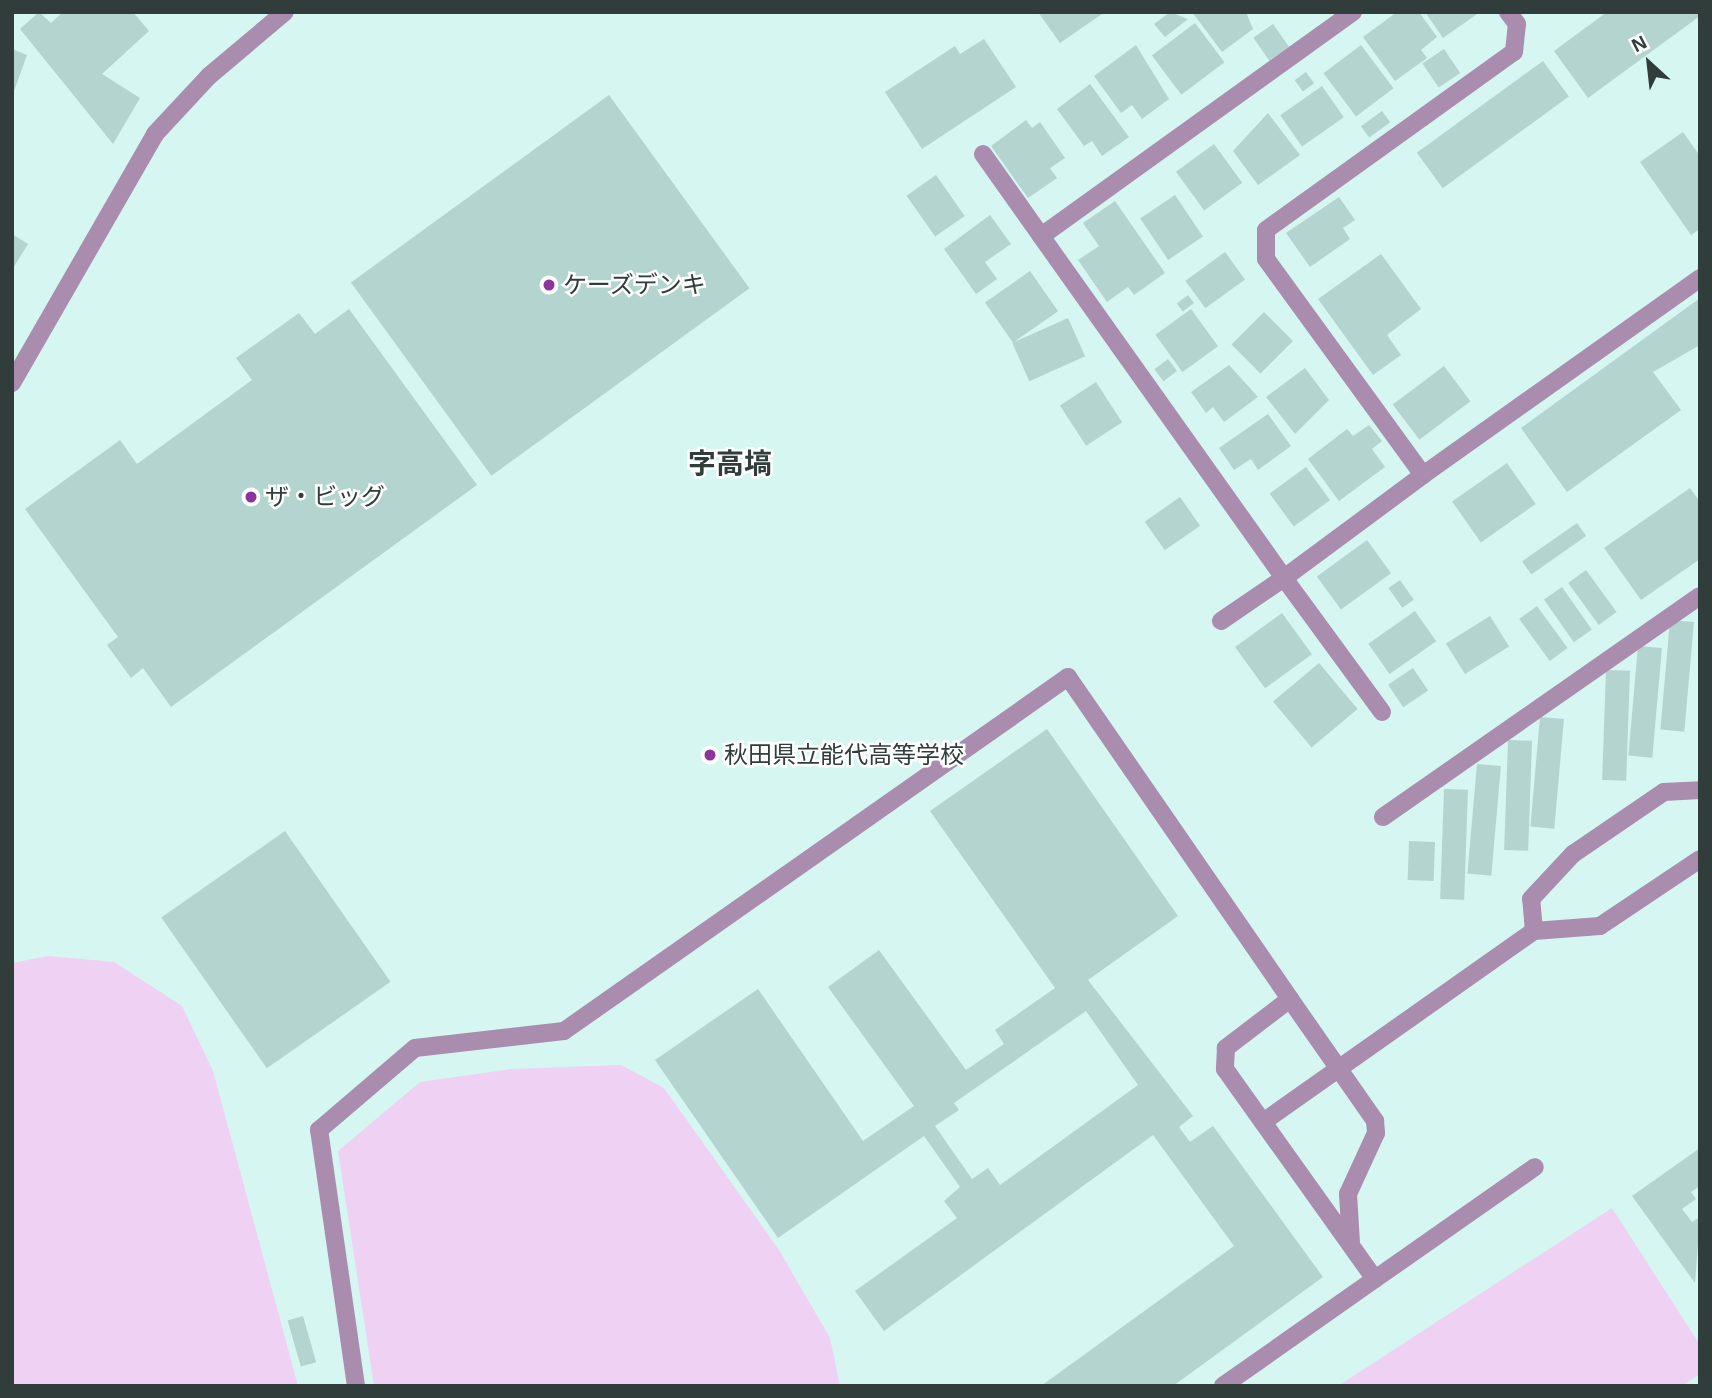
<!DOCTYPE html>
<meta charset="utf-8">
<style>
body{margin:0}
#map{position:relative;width:1712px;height:1398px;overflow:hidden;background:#d5f6f1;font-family:Helvetica,"Noto Sans JP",sans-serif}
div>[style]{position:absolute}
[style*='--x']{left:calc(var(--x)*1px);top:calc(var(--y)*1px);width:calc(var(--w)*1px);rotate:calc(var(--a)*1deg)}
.green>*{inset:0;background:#efd1f4}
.building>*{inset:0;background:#b4d4cf;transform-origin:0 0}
.minor>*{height:18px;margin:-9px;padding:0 9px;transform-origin:9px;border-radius:9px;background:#aa8caf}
.dots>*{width:19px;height:19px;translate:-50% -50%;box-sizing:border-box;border:4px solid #fff;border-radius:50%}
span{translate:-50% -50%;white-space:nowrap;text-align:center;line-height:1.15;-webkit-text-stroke:5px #fff;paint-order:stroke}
.poi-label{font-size:24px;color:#303d3b}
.left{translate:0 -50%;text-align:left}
.quarter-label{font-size:28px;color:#303d3b;font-weight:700}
.frame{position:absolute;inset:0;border:14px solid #303d3b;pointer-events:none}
.north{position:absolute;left:1614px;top:28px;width:70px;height:70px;-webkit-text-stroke:5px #fff;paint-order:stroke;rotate:333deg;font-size:19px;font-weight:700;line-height:28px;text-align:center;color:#303d3b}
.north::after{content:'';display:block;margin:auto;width:24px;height:32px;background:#303d3b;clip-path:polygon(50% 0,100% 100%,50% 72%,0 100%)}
</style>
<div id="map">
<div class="green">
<i style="clip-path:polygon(48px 956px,114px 962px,182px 1006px,213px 1071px,298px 1386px,12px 1386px,12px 963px)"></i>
<i style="clip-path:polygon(621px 1065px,664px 1088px,779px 1250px,830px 1338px,840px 1386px,374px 1386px,338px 1151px,420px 1082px,511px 1069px)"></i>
<i style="clip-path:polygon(1612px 1208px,1700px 1345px,1700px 1374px,1682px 1386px,1338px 1386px)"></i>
</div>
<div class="building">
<i style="clip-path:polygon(39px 12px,51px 23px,63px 12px,133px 12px,149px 31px,102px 74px,140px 98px,113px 144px,20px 29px)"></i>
<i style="clip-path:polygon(1038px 12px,1105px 12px,1060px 43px)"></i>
<i style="clip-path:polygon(1170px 12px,1188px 19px,1165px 37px,1154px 24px)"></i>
<i style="clip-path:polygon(1192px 12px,1246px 12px,1253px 29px,1222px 52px)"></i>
<i style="clip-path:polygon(1397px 12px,1419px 12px,1437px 37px,1421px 50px,1427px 58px,1395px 81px,1363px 37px)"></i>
<i style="clip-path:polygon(1425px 12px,1480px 12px,1443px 38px)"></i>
<i style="clip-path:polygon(1607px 12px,1700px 12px,1700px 16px,1588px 98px,1554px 51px)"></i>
<i style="left:1195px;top:23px;width:49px;height:54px;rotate:53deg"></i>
<i style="left:1273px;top:24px;width:28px;height:24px;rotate:55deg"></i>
<i style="clip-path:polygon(984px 39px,1016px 87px,922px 149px,885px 92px,955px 46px,960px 54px)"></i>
<i style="clip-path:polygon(1136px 45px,1169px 99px,1142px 119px,1132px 105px,1121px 113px,1094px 76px)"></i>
<i style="left:1361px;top:45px;width:54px;height:47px;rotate:53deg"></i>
<i style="clip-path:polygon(12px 49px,27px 55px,13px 94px,12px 94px)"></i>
<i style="left:1444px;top:49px;width:29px;height:26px;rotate:56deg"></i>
<i style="left:1543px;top:61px;width:44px;height:156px;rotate:54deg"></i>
<i style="left:1306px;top:72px;width:14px;height:14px;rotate:54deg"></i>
<i style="clip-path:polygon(1090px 84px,1129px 137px,1102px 156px,1092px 141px,1084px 146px,1057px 109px)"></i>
<i style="left:1322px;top:86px;width:38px;height:51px;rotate:55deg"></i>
<i style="left:609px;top:95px;width:239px;height:319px;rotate:54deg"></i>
<i style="left:1382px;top:111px;width:14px;height:26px;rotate:54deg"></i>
<i style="clip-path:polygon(1268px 113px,1300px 155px,1258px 185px,1233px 151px)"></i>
<i style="clip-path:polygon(1026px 120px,1032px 128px,1040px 122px,1065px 158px,1050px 168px,1057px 178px,1028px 198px,991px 146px)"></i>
<i style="clip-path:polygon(1683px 132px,1700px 156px,1700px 229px,1691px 235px,1640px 162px)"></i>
<i style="left:1214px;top:144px;width:48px;height:47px;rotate:54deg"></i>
<i style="left:936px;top:175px;width:50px;height:36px;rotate:55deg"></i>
<i style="left:1175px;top:195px;width:50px;height:42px;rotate:56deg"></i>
<i style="clip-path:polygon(1339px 197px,1355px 220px,1343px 228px,1350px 239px,1310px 267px,1286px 233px)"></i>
<i style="clip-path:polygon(1115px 201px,1165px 273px,1134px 295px,1128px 287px,1107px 302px,1078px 260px,1099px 246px,1083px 223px)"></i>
<i style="clip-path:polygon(990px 215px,1011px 244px,985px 262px,997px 279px,976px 294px,944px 249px)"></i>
<i style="clip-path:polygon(12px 234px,28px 244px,12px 270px)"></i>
<i style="left:1225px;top:252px;width:34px;height:49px;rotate:54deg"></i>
<i style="clip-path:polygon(1381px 254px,1421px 309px,1387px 335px,1401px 355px,1373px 375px,1318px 299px)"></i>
<i style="left:1030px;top:271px;width:49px;height:55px;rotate:55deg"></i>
<i style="left:1188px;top:295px;width:10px;height:14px;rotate:53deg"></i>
<i style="clip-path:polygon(1700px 298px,1700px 345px,1653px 372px,1681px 410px,1567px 492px,1521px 428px)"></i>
<i style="clip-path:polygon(349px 309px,477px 485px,171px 707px,143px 668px,131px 678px,107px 645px,118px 637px,25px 509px,120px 440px,137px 464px,252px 380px,236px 358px,299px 313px,315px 334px)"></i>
<i style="left:1191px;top:309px;width:46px;height:44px;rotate:54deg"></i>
<i style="left:1264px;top:312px;width:41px;height:46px;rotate:45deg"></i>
<i style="left:1068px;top:318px;width:42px;height:61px;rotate:66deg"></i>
<i style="left:1168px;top:359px;width:15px;height:17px;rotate:53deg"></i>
<i style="clip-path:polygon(1229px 365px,1258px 397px,1224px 422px,1213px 407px,1206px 413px,1191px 392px)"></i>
<i style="left:1444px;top:366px;width:44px;height:64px;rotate:53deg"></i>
<i style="clip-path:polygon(1305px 368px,1329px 400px,1295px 434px,1266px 397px)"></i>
<i style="left:1096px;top:382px;width:48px;height:43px;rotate:57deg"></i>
<i style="clip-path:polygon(1268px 414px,1291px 446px,1258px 470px,1251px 459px,1234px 470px,1219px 448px)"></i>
<i style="clip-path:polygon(1369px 425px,1382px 441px,1372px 449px,1385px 467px,1339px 501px,1308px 459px,1347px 429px,1353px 436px)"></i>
<i style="left:1507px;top:463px;width:50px;height:67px;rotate:55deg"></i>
<i style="left:1306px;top:467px;width:41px;height:45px;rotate:54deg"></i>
<i style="clip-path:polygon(1690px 488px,1700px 502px,1700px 559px,1641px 600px,1604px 548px)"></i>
<i style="left:1180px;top:497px;width:35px;height:43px;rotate:55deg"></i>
<i style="left:1577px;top:523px;width:16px;height:67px;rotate:55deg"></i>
<i style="left:1367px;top:540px;width:41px;height:62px;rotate:54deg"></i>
<i style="left:1586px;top:570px;width:52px;height:22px;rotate:54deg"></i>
<i style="left:1400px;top:580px;width:24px;height:14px;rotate:55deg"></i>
<i style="left:1562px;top:587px;width:52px;height:22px;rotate:55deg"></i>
<i style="left:1537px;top:606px;width:52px;height:22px;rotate:54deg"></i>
<i style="left:1415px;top:611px;width:37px;height:57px;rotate:55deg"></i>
<i style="left:1282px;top:613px;width:51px;height:58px;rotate:54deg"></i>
<i style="left:1490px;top:616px;width:36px;height:52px;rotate:58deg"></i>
<i style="left:1670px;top:620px;width:24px;height:110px;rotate:5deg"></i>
<i style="left:1638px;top:646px;width:24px;height:110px;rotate:5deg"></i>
<i style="left:1319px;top:663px;width:60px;height:60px;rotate:50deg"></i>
<i style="left:1413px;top:668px;width:27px;height:30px;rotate:56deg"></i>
<i style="left:1606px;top:670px;width:24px;height:110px;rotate:2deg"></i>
<i style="left:1540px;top:717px;width:24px;height:110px;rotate:5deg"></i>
<i style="clip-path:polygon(evenodd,1047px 729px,1178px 916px,1088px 980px,1193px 1116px,1179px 1127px,1190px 1142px,1213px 1126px,1323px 1277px,1173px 1386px,1041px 1386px,1234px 1246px,1153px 1135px,884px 1331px,855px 1291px,957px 1218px,944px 1201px,960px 1187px,924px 1136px,778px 1238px,655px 1060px,758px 989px,863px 1141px,914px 1106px,828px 987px,879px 950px,966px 1070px,1004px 1044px,995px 1030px,1055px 988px,930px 811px,1047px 729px,1086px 1011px,1138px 1085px,1000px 1185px,988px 1168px,972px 1179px,935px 1126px,959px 1110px,954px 1103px,1086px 1011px)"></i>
<i style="left:1508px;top:740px;width:24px;height:110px;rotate:2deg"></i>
<i style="left:1477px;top:764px;width:24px;height:110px;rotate:5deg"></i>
<i style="left:1444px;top:789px;width:24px;height:110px;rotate:2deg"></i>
<i style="left:285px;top:831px;width:184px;height:151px;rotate:55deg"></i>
<i style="left:1409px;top:841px;width:26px;height:39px;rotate:2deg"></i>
<i style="clip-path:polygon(1700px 1148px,1700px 1186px,1691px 1192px,1696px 1199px,1682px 1209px,1692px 1222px,1700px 1217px,1695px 1283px,1632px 1196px)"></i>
<i style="left:303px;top:1316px;width:48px;height:16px;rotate:74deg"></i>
</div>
<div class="minor">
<i style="--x:1353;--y:12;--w:384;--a:144.3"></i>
<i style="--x:1041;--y:236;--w:420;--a:54.6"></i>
<i style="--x:1284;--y:578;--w:173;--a:-36.5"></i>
<i style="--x:1423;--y:475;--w:267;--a:-126"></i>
<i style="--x:1266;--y:259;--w:29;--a:-90"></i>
<i style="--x:1266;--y:230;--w:305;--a:-35.7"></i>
<i style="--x:1514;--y:52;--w:28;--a:-84"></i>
<i style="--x:1517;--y:24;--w:15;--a:-127"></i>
<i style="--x:983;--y:154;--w:100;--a:54.7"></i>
<i style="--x:12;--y:383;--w:287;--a:-60.1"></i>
<i style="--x:155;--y:134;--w:79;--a:-47"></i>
<i style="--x:209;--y:76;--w:99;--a:-40.1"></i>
<i style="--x:1423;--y:475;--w:340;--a:-35.4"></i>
<i style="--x:1221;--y:621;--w:76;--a:-34.3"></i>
<i style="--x:1284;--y:578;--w:166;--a:53.8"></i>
<i style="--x:1383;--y:817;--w:386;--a:-34.9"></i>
<i style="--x:1534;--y:931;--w:32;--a:-95"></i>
<i style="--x:1531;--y:899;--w:62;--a:-47"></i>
<i style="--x:1573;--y:854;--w:110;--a:-34.3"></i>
<i style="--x:1664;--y:792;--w:36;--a:-3"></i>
<i style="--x:1290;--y:999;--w:149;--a:55.1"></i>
<i style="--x:1375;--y:1121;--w:12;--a:85"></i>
<i style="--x:1376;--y:1133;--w:67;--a:114.7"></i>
<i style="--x:1348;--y:1194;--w:49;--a:86.5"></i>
<i style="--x:1263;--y:1122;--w:332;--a:-35.2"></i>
<i style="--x:1534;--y:931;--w:66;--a:-4.3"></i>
<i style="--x:1600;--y:926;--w:120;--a:-33.8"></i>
<i style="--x:1375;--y:1279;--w:195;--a:-35"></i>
<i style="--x:356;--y:1386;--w:259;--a:-98.2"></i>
<i style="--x:319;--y:1130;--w:126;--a:-40.5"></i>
<i style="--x:415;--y:1048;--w:150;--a:-6.5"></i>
<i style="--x:564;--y:1031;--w:616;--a:-35.08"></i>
<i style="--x:1068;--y:677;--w:391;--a:55.4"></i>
<i style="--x:1290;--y:999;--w:81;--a:142.6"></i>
<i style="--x:1226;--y:1048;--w:21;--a:93"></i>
<i style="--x:1225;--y:1069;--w:258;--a:54.5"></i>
<i style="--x:1375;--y:1279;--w:186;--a:144.9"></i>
</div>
<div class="dots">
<i style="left:549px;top:285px;background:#8e329c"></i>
<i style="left:251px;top:497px;background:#8e329c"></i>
<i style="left:710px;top:755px;background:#8e329c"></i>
</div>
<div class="poi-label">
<span class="left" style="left:563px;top:285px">ケーズデンキ</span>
<span class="left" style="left:265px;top:497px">ザ・ビッグ</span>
<span class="left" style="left:724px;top:755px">秋田県立能代高等学校</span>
</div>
<div class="quarter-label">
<span style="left:730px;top:464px">字高塙</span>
</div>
<div class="frame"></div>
<div class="north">N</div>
</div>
